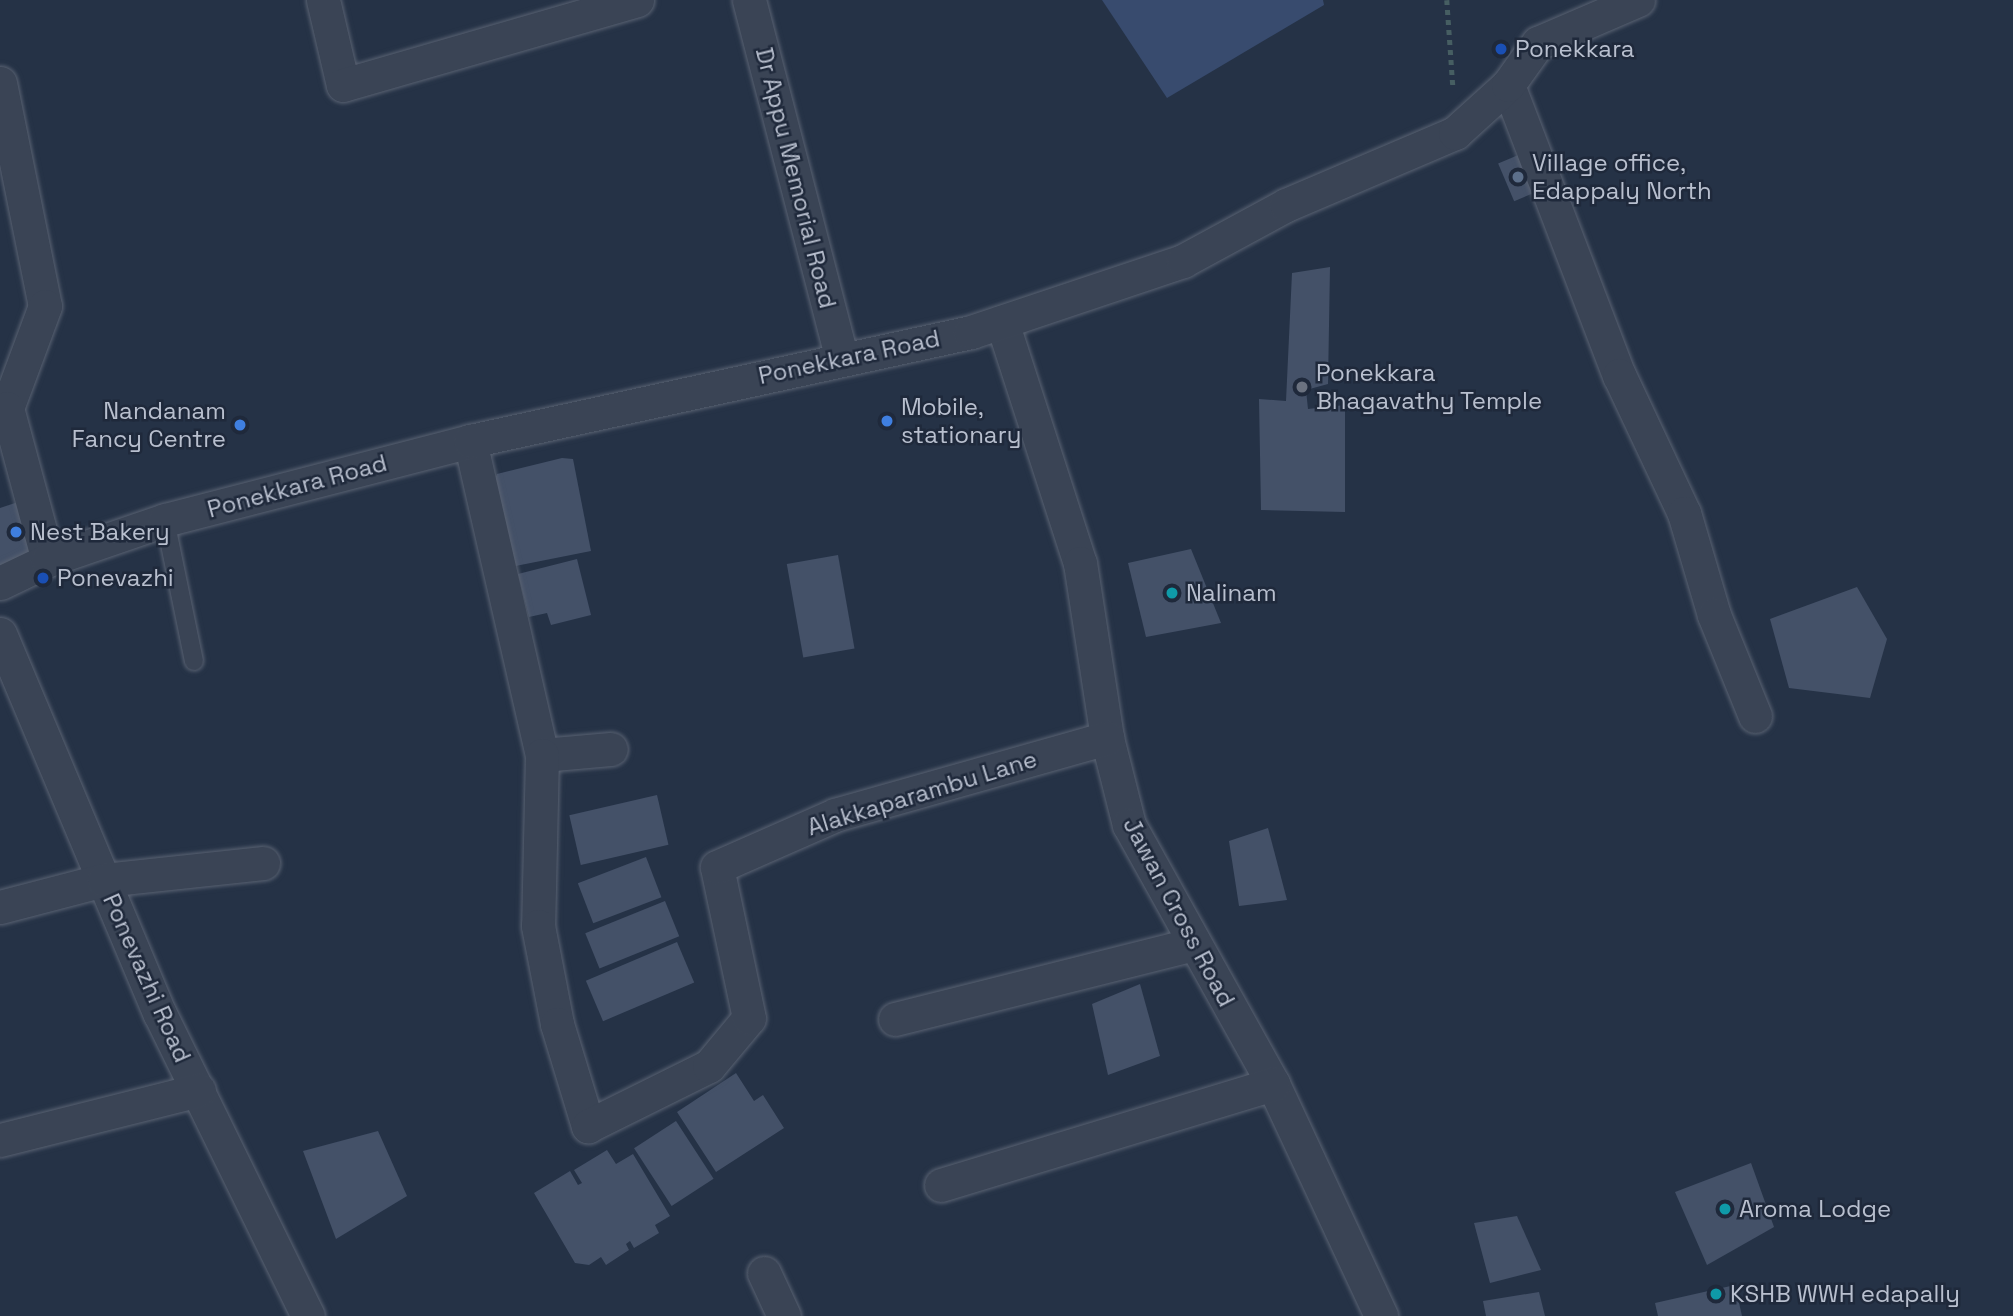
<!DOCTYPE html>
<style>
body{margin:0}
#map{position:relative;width:2013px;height:1316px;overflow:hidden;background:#253246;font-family:"Space Grotesk",sans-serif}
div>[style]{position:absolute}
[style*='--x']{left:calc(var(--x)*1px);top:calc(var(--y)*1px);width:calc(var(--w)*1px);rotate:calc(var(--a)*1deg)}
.water>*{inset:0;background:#384b6e}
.building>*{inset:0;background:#445168;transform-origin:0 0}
.path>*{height:4.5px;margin-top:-2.25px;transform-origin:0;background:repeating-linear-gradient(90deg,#465e62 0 5px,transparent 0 10px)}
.roads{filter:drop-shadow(0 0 2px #596272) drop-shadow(0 0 2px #596272)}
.lane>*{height:18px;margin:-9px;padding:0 9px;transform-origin:9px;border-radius:9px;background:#3a4455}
.street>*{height:33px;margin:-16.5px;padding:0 16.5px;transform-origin:16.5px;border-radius:16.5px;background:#3a4455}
.dots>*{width:19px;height:19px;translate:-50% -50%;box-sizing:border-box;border:4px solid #1f293b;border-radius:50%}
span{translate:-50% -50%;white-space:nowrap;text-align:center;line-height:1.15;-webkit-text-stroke:5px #1f293b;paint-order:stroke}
.poi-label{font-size:24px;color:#b8bfce}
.left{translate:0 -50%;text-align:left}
.right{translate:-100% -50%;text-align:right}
.street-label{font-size:24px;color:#b8bfce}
</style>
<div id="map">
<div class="water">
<i style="clip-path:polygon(1102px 0,1323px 0,1324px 5px,1167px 98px)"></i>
</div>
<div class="building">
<i style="left:1523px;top:153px;width:41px;height:27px;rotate:67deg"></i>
<i style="clip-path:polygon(1330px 267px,1328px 384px,1306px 390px,1308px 409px,1345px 405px,1345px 512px,1261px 510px,1259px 399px,1286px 401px,1292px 273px)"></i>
<i style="clip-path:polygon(562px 458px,573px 459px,591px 551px,506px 568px,490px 491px,497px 474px)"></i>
<i style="clip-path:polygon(21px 501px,40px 556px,0 572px,0 508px)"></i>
<i style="clip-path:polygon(1191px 549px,1221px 623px,1146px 637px,1128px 563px)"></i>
<i style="left:838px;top:555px;width:95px;height:52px;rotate:80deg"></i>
<i style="clip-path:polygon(577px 559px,591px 615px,551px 625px,547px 613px,529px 617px,518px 574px)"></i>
<i style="clip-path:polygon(1857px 587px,1887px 639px,1870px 698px,1789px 688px,1770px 619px)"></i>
<i style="left:657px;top:795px;width:51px;height:90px;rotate:77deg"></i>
<i style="clip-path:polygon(1268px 828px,1287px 900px,1239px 906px,1229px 841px)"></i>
<i style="left:646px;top:857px;width:43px;height:73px;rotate:69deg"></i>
<i style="left:665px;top:901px;width:38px;height:86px;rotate:68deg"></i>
<i style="left:677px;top:942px;width:44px;height:99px;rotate:67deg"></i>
<i style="clip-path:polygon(1140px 984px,1160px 1056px,1108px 1075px,1092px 1004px)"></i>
<i style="clip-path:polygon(736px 1073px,754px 1101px,763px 1095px,784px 1128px,716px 1172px,677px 1112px)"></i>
<i style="left:676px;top:1121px;width:69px;height:50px;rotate:57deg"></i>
<i style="clip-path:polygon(378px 1131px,407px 1196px,336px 1239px,303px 1151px)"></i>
<i style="clip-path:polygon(607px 1150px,616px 1164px,633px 1154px,670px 1216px,655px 1225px,659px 1233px,634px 1248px,630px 1241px,626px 1244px,629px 1250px,606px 1265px,601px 1257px,589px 1265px,575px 1263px,534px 1193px,570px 1171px,578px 1185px,582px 1183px,574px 1170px)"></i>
<i style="clip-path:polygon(1751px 1163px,1774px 1227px,1707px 1265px,1675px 1192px)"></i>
<i style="clip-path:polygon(1517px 1216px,1541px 1270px,1490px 1283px,1474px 1223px)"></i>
<i style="clip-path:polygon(1735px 1285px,1742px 1316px,1658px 1316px,1655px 1303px)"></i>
<i style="clip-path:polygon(1539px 1292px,1545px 1316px,1486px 1316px,1483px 1301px)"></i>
</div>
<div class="path">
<i style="--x:1447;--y:0;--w:86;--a:86"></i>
</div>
<div class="roads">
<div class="lane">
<i style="--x:165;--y:520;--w:144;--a:78.4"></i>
</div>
<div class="street">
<i style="--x:323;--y:0;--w:87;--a:76.8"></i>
<i style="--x:343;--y:85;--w:306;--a:-16.1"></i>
<i style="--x:749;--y:0;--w:369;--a:75.5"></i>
<i style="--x:0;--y:83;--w:227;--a:78.6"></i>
<i style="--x:45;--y:306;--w:109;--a:110.4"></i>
<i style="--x:7;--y:408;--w:157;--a:74.9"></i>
<i style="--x:1508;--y:85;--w:311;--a:69.1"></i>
<i style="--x:1619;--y:375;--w:153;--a:64.8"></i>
<i style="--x:1684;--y:513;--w:106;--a:73.6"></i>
<i style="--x:1714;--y:615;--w:109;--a:67.9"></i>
<i style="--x:1002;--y:322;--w:253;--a:72.1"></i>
<i style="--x:1080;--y:563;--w:177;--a:81.2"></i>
<i style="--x:1107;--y:738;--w:90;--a:75.8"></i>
<i style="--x:1129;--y:825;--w:296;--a:60.9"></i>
<i style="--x:1273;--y:1084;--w:256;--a:65"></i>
<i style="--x:470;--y:441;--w:322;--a:77.1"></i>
<i style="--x:542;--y:755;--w:69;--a:-5"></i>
<i style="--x:0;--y:583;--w:53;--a:-25.6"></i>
<i style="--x:48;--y:560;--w:124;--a:-18.9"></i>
<i style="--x:165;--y:520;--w:315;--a:-14.5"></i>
<i style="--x:470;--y:441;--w:513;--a:-12.27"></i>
<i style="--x:971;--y:332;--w:224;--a:-18.5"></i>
<i style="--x:1183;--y:261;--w:117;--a:-28.5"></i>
<i style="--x:1286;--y:205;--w:184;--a:-23.1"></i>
<i style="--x:1455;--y:133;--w:72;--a:-42.2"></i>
<i style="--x:1508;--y:85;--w:52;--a:-54.5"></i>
<i style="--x:1538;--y:43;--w:109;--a:-23.3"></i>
<i style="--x:0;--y:634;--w:412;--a:67.2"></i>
<i style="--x:160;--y:1014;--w:336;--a:63.9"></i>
<i style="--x:542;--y:755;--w:171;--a:91.3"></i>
<i style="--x:538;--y:926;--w:100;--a:79"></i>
<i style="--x:557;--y:1024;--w:107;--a:73.1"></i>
<i style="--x:588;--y:1126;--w:135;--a:-26.4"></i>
<i style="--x:709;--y:1066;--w:62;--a:-50.2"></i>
<i style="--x:749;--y:1018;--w:154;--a:-102"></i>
<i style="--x:717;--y:867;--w:129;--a:-23.8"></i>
<i style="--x:835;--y:815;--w:283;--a:-15.8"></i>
<i style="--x:0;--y:907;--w:107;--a:-14.6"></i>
<i style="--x:104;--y:880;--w:160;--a:-6.1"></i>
<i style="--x:895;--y:1019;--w:308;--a:-14.1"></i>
<i style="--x:0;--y:1140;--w:205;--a:-14.1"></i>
<i style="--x:941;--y:1185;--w:347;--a:-16.9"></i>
<i style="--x:764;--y:1273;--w:47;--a:65.1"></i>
</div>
</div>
<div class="dots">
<i style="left:1501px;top:49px;background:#1a4fb4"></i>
<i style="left:1518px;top:177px;background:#5c6f8a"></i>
<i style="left:1302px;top:387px;background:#6b7280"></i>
<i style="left:887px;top:421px;background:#3f7fe0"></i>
<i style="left:240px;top:425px;background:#3f7fe0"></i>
<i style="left:16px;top:532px;background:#3f7fe0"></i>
<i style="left:43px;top:578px;background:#1a4fb4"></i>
<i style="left:1172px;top:593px;background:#0f9aa8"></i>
<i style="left:1725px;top:1209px;background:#0f9aa8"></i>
<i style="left:1716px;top:1294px;background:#0f9aa8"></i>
</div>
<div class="poi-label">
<span class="left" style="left:1515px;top:49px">Ponekkara</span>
<span class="left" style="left:1532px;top:177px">Village office,<br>Edappaly North</span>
<span class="left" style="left:1316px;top:387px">Ponekkara<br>Bhagavathy Temple</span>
<span class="left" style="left:901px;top:421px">Mobile,<br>stationary</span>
<span class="right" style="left:226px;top:425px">Nandanam<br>Fancy Centre</span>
<span class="left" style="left:30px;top:532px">Nest Bakery</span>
<span class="left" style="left:57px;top:578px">Ponevazhi</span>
<span class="left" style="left:1186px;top:593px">Nalinam</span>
<span class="left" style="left:1739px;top:1209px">Aroma Lodge</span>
<span class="left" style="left:1730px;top:1294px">KSHB WWH edapally</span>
</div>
<div class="street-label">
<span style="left:796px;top:178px;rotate:76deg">Dr Appu Memorial Road</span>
<span style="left:849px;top:357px;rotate:-12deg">Ponekkara Road</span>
<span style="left:297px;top:486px;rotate:-15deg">Ponekkara Road</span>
<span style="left:922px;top:793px;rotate:-17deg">Alakkaparambu Lane</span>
<span style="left:1179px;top:912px;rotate:62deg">Jawan Cross Road</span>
<span style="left:147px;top:978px;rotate:66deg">Ponevazhi Road</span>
</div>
</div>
